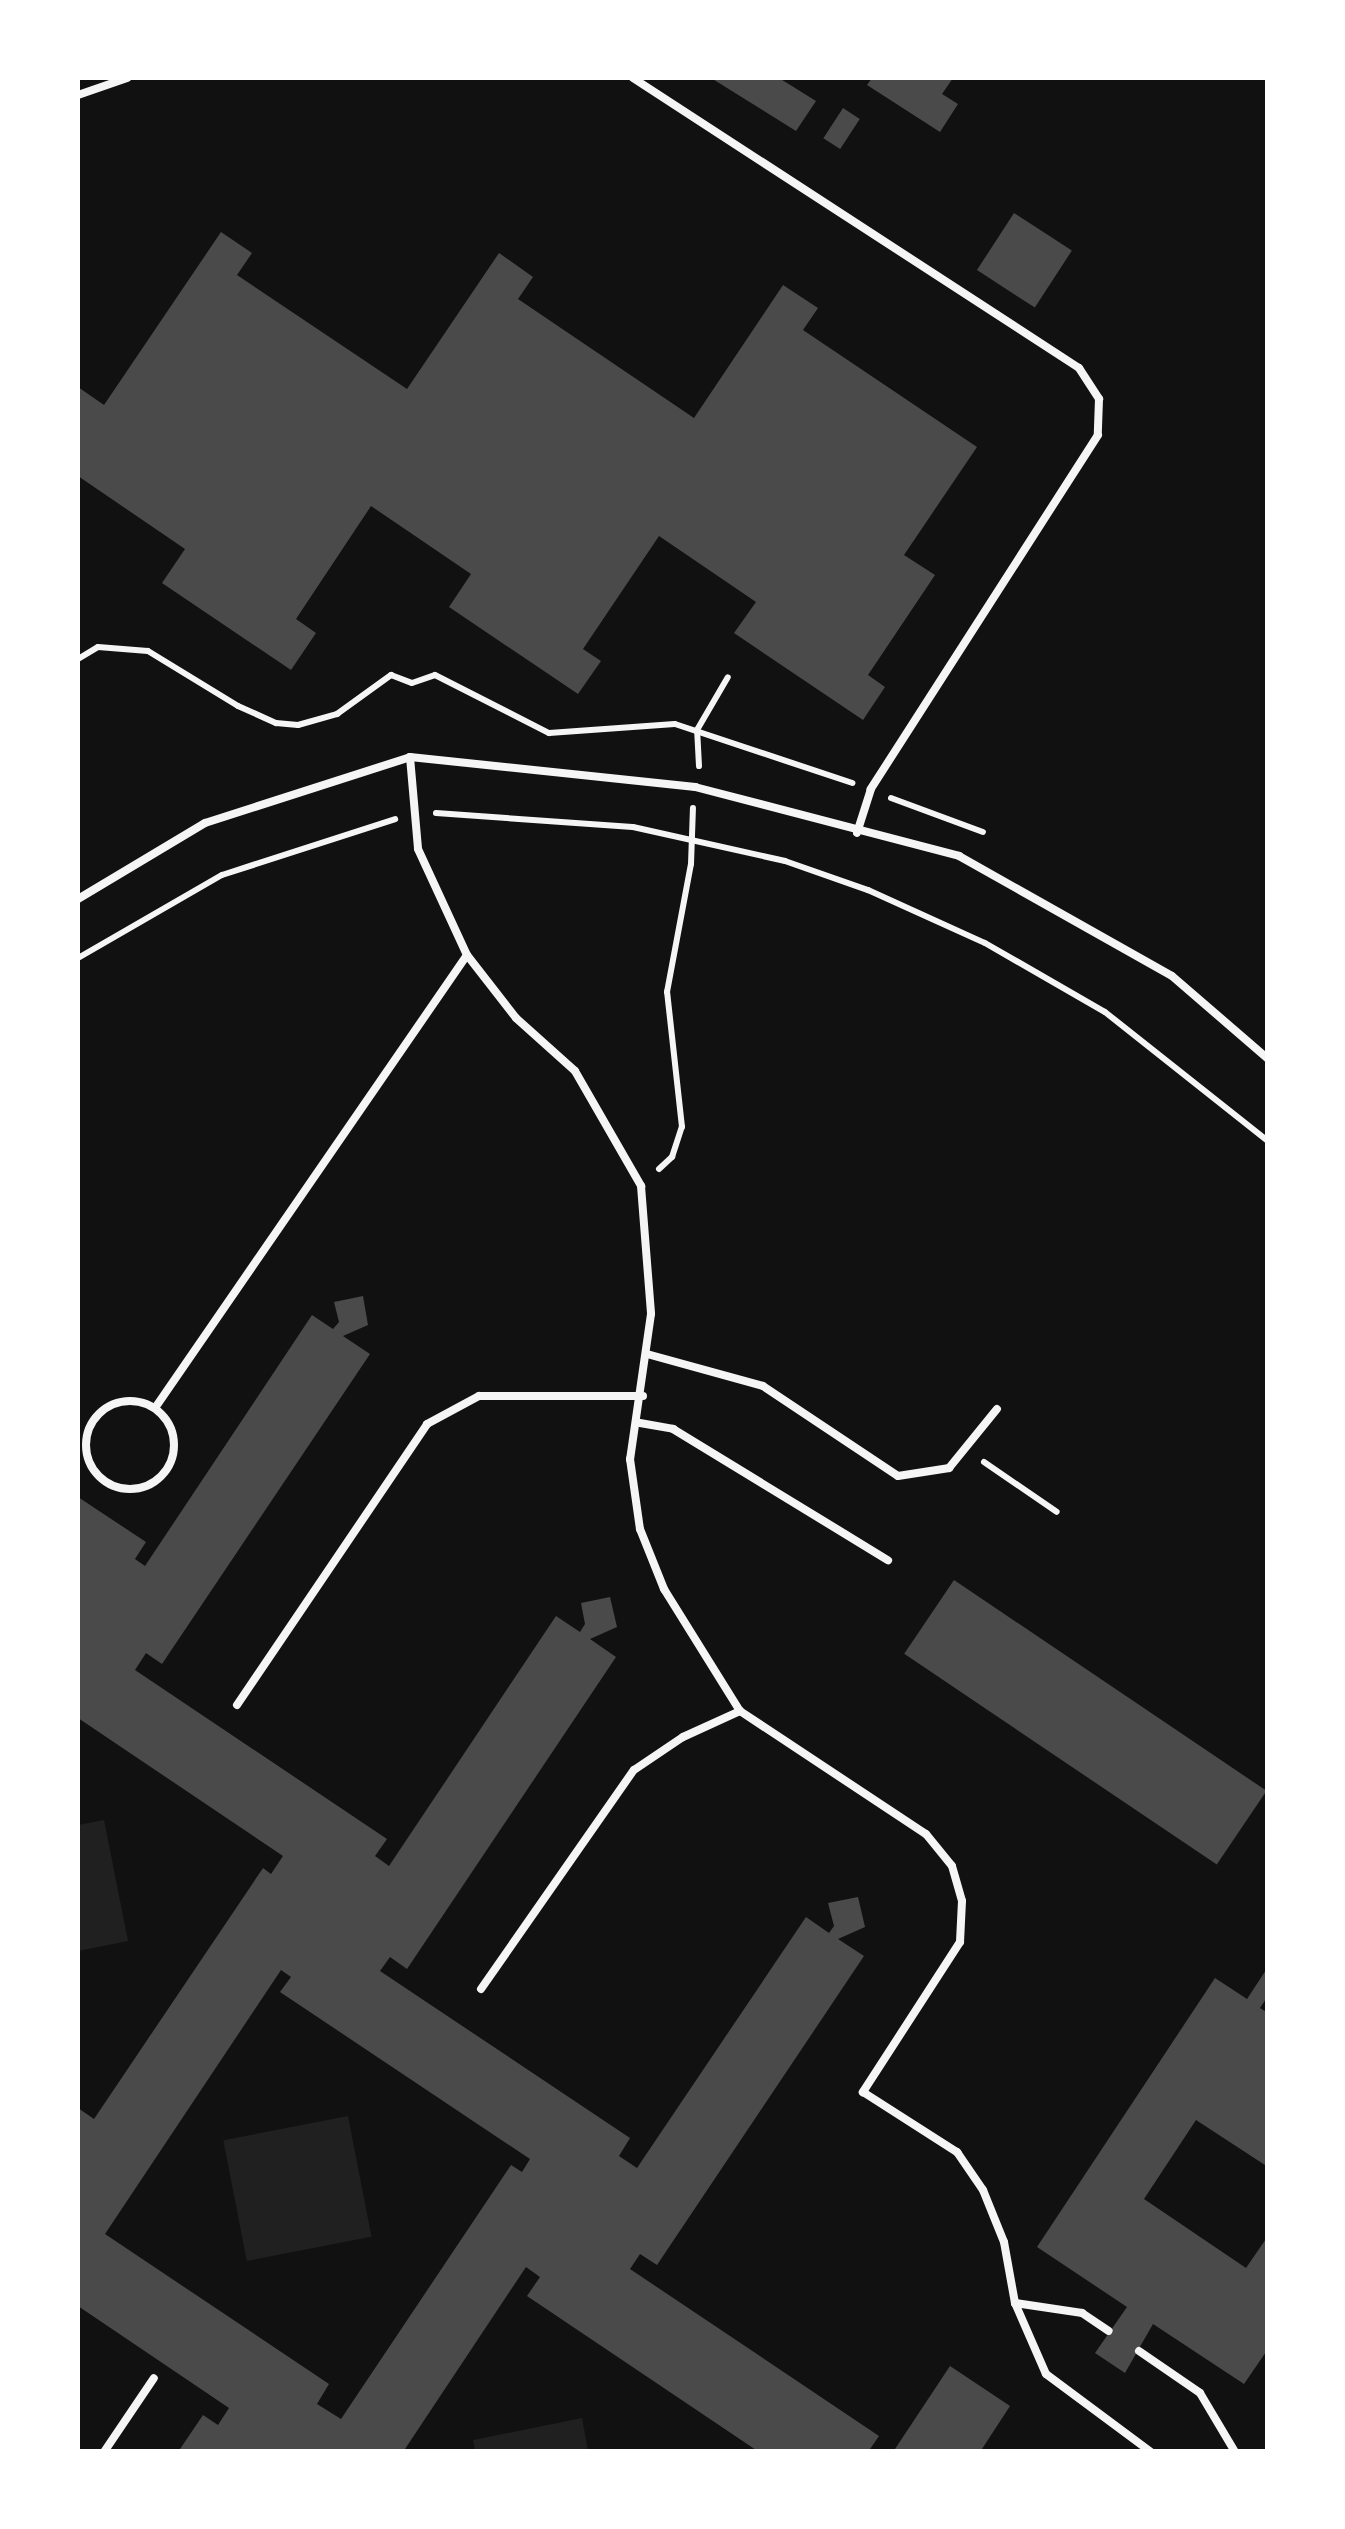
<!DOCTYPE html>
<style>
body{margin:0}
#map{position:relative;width:1345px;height:2529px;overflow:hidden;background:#111;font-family:Signika,sans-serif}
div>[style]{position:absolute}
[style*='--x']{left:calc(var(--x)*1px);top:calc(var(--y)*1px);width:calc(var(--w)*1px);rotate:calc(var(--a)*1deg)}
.green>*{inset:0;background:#202020;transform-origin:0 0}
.building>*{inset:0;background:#4a4a4a;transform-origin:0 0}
.path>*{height:6px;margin:-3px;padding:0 3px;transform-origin:3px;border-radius:3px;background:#f5f5f5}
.service>*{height:8px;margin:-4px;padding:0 4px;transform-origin:4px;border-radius:4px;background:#f5f5f5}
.service>.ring{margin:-4px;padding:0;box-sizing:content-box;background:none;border:8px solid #f5f5f5;border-radius:50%}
span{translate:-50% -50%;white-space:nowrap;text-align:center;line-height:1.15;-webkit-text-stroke:8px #fff;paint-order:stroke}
.frame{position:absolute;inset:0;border:80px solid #fff;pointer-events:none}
</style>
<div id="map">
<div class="green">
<i style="clip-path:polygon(104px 1820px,128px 1941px,78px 1951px,78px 1825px)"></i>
<i style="left:348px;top:2116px;width:123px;height:127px;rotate:79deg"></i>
<i style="clip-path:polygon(582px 2418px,588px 2451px,475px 2451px,473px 2440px)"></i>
</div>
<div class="building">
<i style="clip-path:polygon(711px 78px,779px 78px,816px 101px,796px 131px)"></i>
<i style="clip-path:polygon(872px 78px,953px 78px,942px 94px,958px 104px,940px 132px,867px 85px)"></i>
<i style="left:843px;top:108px;width:20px;height:36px;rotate:33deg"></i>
<i style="left:1014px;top:213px;width:69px;height:68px;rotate:33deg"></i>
<i style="clip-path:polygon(221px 232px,252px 253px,237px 275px,407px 389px,499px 253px,533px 277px,518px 299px,694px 418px,783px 285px,818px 308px,803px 330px,977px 447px,904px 555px,935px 575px,868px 675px,885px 687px,863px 720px,734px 633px,756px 602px,659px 536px,583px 649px,601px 661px,578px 694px,449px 607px,471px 574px,371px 506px,296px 619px,316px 633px,291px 670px,162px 583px,185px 549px,78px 476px,78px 387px,104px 405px)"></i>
<i style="clip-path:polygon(evenodd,363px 1296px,368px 1325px,343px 1336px,370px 1354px,162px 1664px,146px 1653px,135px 1670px,387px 1839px,375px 1856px,389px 1866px,556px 1616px,580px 1632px,585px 1624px,581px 1603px,610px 1597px,617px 1627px,590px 1639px,616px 1657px,407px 1969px,390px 1957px,380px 1971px,630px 2138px,619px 2156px,637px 2168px,806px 1917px,829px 1933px,834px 1926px,828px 1903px,858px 1897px,865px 1927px,838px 1939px,864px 1956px,657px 2265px,640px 2254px,630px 2269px,879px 2436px,868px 2452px,759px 2452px,527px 2296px,540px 2277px,526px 2267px,403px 2452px,178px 2452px,203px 2415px,218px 2425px,229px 2408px,78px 2306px,78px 2108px,94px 2119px,263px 1868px,271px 1874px,283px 1856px,78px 1718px,78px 1497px,146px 1542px,135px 1559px,145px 1566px,312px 1315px,333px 1329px,339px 1322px,334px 1302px,363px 1296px,281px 1970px,291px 1977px,280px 1992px,530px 2159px,522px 2172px,511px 2165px,341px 2419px,317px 2404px,329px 2384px,105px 2234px,281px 1970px)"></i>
<i style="left:954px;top:1580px;width:377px;height:89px;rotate:34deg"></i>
<i style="clip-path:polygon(1268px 1967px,1268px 1996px,1260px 2008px,1268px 2013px,1268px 2167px,1196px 2120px,1144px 2199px,1246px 2268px,1268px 2236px,1268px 2349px,1244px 2384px,1153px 2324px,1125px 2373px,1095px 2353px,1127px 2307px,1037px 2247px,1215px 1978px,1247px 1999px)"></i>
<i style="clip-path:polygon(950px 2366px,1010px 2406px,980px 2452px,893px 2452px)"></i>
</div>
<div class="path">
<i style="--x:78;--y:659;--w:23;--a:-31"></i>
<i style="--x:98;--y:647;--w:50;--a:4.6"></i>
<i style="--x:148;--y:651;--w:105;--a:31.4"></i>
<i style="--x:238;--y:706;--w:42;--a:24.1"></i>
<i style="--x:276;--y:723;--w:22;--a:5"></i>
<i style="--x:298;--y:725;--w:41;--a:-15.8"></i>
<i style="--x:337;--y:714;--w:67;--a:-35.8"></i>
<i style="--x:391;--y:675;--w:22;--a:21"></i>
<i style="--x:412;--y:683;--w:24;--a:-19"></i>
<i style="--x:435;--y:675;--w:128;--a:27"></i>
<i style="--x:549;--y:733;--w:126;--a:-4.1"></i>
<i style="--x:675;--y:724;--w:187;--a:18.4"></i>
<i style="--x:699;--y:766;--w:36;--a:-93"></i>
<i style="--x:697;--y:730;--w:61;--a:-59.7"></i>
<i style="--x:891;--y:798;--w:98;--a:20.3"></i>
<i style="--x:436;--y:813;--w:197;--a:4.1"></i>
<i style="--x:633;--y:827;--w:156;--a:12.6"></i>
<i style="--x:785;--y:861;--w:88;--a:19.3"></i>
<i style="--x:868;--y:890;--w:128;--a:24.4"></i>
<i style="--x:985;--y:943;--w:138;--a:29.9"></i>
<i style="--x:1105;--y:1012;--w:208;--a:38.4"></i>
<i style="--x:78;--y:958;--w:166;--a:-30"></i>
<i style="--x:222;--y:875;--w:182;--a:-17.9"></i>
<i style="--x:659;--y:1169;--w:18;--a:-43"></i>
<i style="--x:672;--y:1157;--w:32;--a:-72"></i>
<i style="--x:682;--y:1127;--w:136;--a:-96.3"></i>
<i style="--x:667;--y:992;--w:130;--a:-79.4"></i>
<i style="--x:691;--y:864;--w:56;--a:-88"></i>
<i style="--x:984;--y:1462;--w:88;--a:34.4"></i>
</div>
<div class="service">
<i style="--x:633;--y:78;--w:532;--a:33.03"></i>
<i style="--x:1079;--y:368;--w:37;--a:57"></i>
<i style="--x:1099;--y:399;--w:36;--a:92"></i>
<i style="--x:1098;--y:435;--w:421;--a:122.7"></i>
<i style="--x:871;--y:789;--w:46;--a:107.7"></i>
<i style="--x:78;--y:95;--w:52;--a:-19.1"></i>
<i style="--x:410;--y:757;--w:92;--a:85"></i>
<i style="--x:418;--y:849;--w:117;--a:65.2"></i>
<i style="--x:467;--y:955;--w:80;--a:52.1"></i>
<i style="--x:516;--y:1018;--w:79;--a:41.9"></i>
<i style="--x:575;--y:1071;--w:133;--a:60.1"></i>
<i style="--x:641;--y:1186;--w:128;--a:85.5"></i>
<i style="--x:651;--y:1314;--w:147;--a:98.2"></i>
<i style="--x:630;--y:1459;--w:71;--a:81.9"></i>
<i style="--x:640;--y:1529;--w:65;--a:68.2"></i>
<i style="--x:664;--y:1589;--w:144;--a:58.1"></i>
<i style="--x:740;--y:1711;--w:223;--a:33.5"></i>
<i style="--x:926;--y:1834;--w:41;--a:50.9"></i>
<i style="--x:952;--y:1866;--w:36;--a:74"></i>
<i style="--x:962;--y:1901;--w:41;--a:92.8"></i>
<i style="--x:960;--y:1942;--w:179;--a:122.9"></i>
<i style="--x:863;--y:2092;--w:112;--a:32.6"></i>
<i style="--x:957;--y:2152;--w:46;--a:55.6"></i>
<i style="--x:983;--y:2190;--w:56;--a:68"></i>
<i style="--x:1004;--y:2242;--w:62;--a:79.8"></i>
<i style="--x:1015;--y:2303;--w:77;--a:66.4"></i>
<i style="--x:1046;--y:2374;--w:131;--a:36.6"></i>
<i style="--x:78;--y:899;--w:148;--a:-30.9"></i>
<i style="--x:205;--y:823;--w:215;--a:-17.8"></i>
<i style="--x:410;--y:757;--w:287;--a:6"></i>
<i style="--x:695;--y:787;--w:273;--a:14.6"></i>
<i style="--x:959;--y:856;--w:244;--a:29.4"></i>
<i style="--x:1172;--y:976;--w:127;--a:40.8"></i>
<i style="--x:647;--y:1354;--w:120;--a:15.4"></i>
<i style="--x:763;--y:1386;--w:162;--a:33.7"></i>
<i style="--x:898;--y:1476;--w:52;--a:-8.9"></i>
<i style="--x:949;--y:1468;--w:76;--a:-50.9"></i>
<i class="ring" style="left:86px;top:1401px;width:80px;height:80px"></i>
<i style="--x:155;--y:1408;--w:550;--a:-55.44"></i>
<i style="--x:640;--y:1423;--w:34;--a:10"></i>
<i style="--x:673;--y:1429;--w:252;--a:31.4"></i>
<i style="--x:237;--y:1705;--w:339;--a:-55.9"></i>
<i style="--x:427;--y:1424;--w:59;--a:-28.3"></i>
<i style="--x:479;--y:1396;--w:164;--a:0"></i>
<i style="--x:481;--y:1989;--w:267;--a:-55.1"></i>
<i style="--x:634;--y:1770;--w:59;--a:-34"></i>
<i style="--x:683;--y:1737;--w:63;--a:-24.5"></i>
<i style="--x:1015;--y:2303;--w:68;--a:8.5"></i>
<i style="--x:1082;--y:2313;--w:32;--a:34"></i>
<i style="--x:1139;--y:2351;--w:74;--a:34.5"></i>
<i style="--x:1200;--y:2393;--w:69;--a:59.3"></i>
<i style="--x:104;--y:2452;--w:89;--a:-56"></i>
</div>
<div class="frame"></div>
</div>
